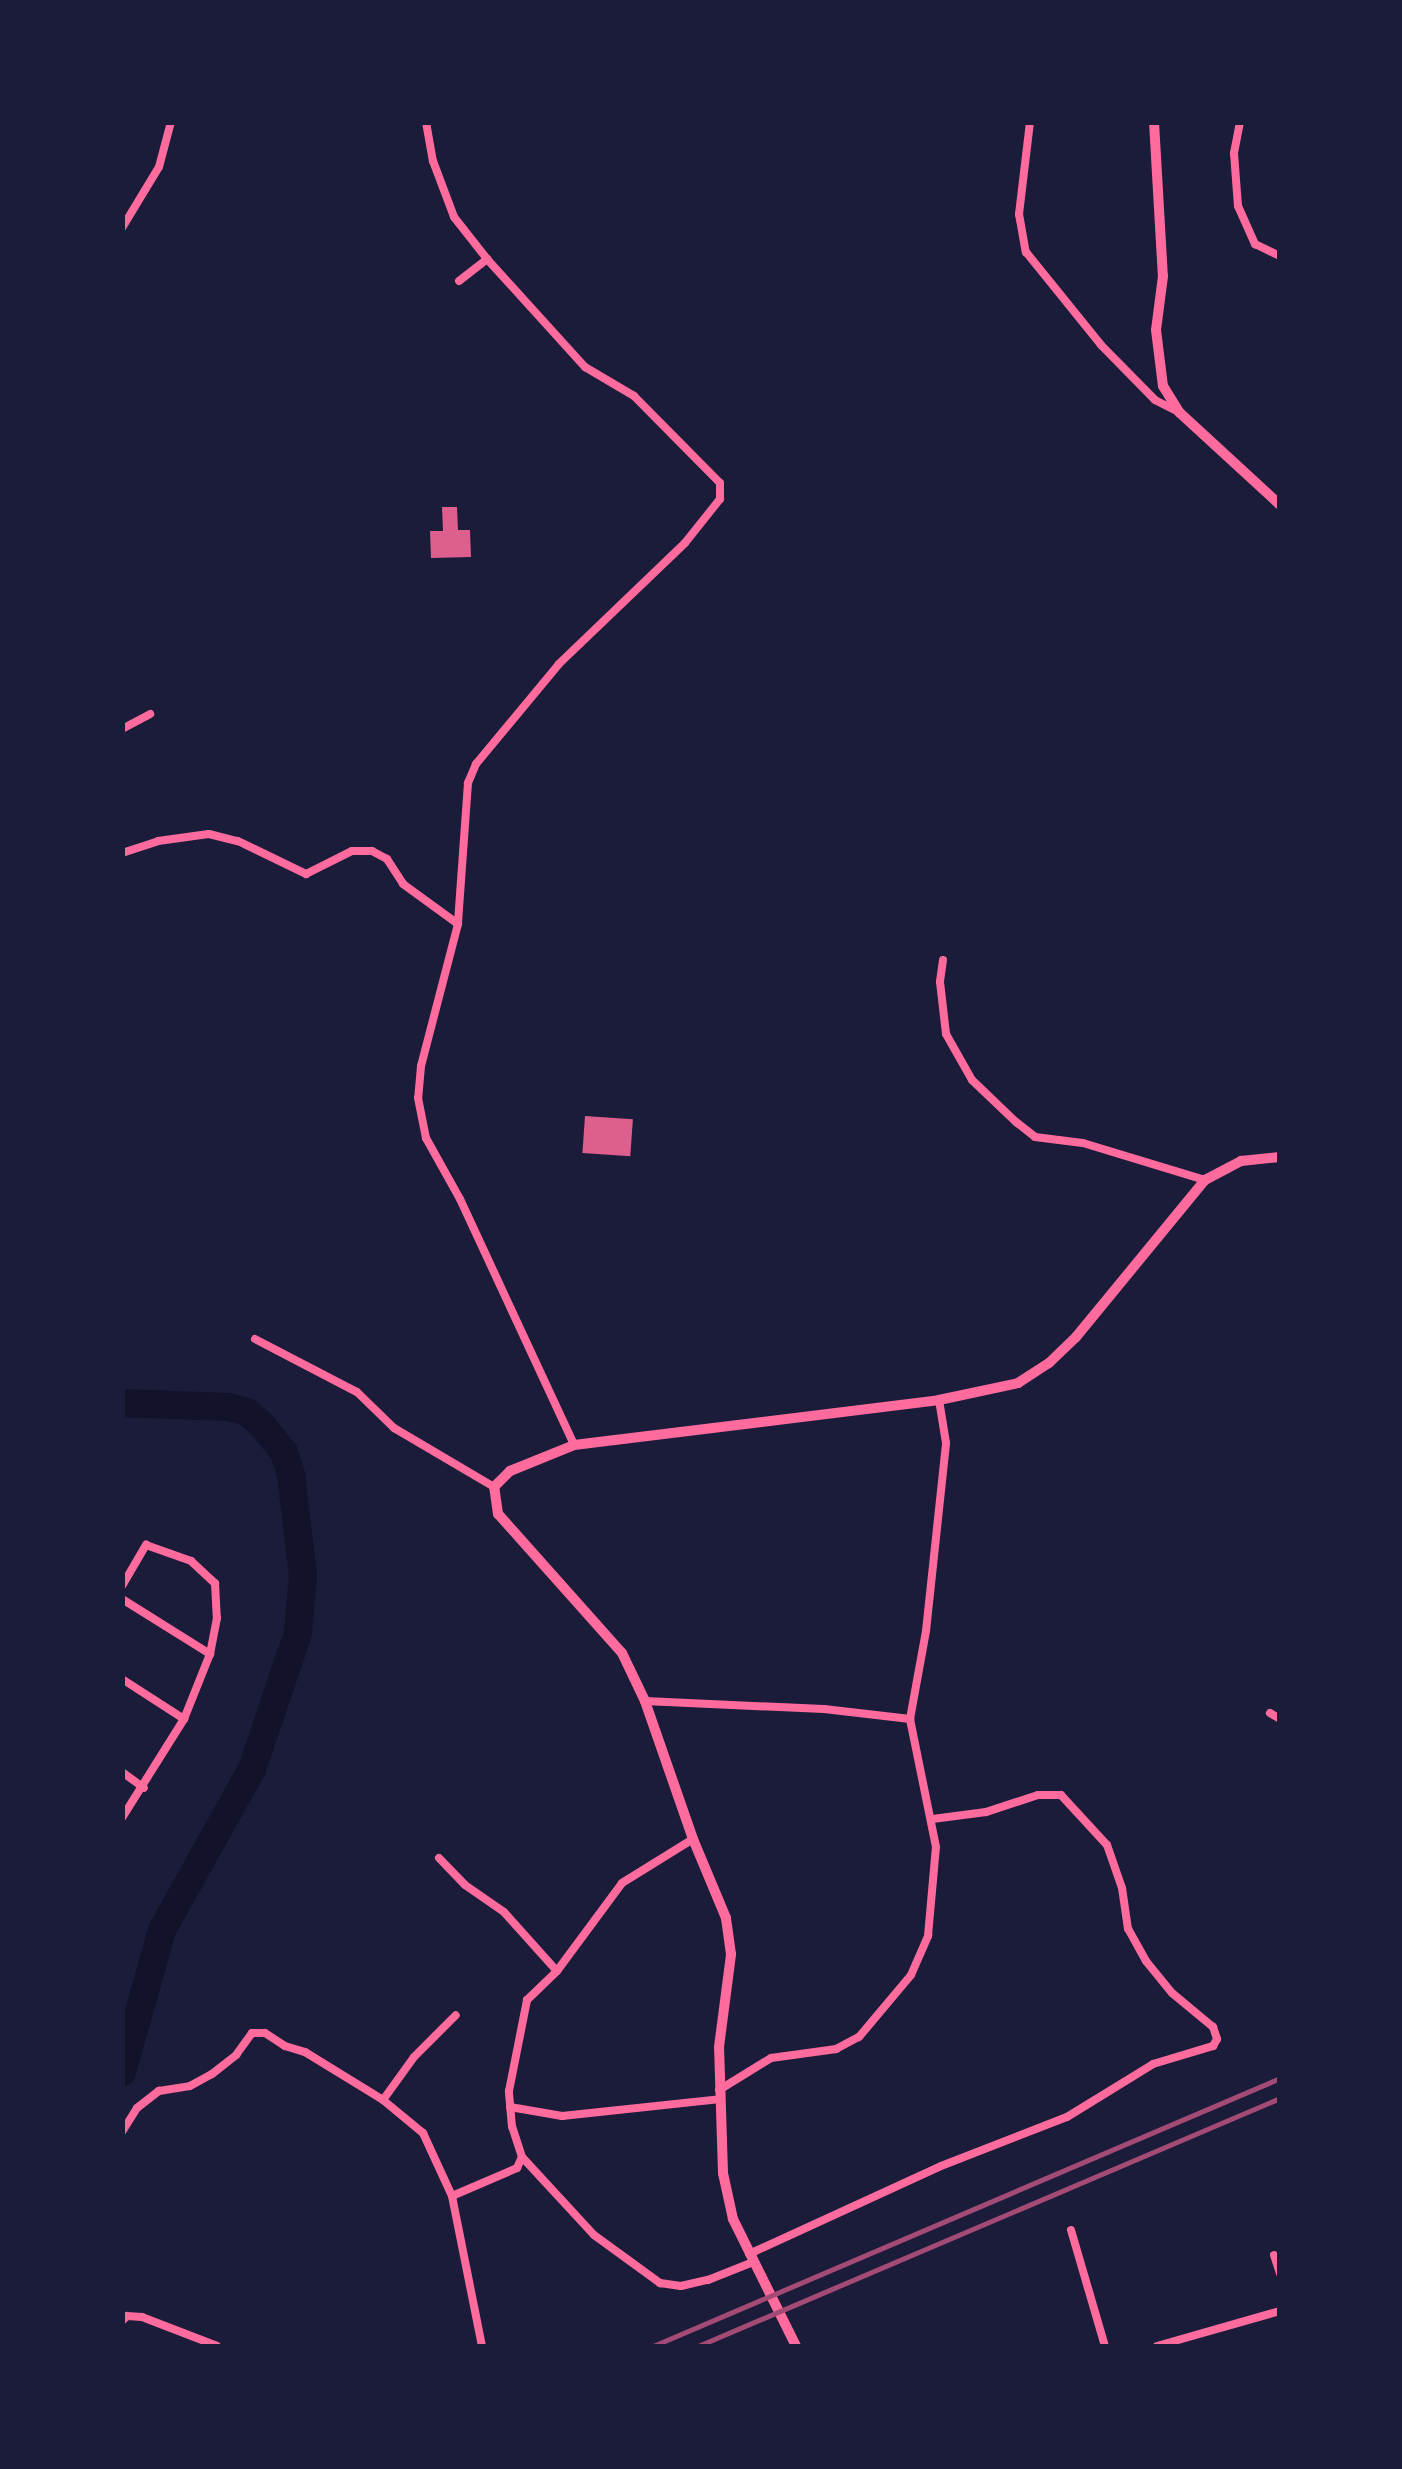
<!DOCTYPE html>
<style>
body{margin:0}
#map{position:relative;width:1402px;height:2469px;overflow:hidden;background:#1b1b3a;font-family:Montserrat,sans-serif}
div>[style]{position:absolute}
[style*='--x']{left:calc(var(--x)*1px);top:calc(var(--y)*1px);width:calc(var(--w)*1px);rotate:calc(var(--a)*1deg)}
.river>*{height:28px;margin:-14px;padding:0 14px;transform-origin:14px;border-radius:14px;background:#12122b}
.building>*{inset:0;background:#dd5f8e;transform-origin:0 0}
.minor>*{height:8px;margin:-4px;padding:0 4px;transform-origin:4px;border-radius:4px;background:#ff6b9d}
.tertiary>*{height:10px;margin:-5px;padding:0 5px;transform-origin:5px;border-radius:5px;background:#ff6b9d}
.rail>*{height:5px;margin:-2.5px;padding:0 2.5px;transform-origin:2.5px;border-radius:2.5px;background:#a44b75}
span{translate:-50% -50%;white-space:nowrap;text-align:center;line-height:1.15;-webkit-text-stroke:10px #1b1b3a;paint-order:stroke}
.frame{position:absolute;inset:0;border:125px solid #1b1b3a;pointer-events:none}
</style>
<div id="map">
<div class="river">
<i style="--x:122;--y:1403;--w:106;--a:2.2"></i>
<i style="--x:228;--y:1407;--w:20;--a:15"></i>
<i style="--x:247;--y:1412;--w:18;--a:41"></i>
<i style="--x:261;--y:1424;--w:36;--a:51"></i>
<i style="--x:284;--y:1452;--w:24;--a:73"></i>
<i style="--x:291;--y:1475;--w:102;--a:83.2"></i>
<i style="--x:303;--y:1576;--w:57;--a:95"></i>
<i style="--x:298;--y:1633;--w:144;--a:108.7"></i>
<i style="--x:252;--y:1769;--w:184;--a:119.2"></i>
<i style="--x:162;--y:1930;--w:148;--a:105.7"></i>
</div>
<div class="building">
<i style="clip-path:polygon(442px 507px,457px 507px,458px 530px,470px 530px,471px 557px,431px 558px,430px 531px,443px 531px)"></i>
<i style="left:585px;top:1116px;width:48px;height:37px;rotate:4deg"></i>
</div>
<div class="minor">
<i style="--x:426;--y:122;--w:40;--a:80"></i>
<i style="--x:433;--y:161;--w:60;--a:69.4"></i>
<i style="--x:454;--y:217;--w:53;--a:51.8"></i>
<i style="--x:487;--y:259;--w:146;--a:47.8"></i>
<i style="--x:585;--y:367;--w:57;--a:30.6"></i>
<i style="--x:634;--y:396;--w:122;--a:45.3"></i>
<i style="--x:720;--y:483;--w:16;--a:90"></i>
<i style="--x:720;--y:499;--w:56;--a:128.5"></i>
<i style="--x:685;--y:543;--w:175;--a:136.2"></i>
<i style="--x:559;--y:664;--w:130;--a:129.7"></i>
<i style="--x:476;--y:764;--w:21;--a:113"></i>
<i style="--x:468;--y:783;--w:141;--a:94.1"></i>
<i style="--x:458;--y:924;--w:147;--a:104.6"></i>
<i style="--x:421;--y:1066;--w:32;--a:95"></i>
<i style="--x:418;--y:1098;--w:41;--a:78.7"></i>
<i style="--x:426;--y:1138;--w:70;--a:60.9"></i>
<i style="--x:460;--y:1199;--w:271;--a:65.1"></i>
<i style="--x:1030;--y:122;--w:93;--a:96.8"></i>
<i style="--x:1019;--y:214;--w:39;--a:80"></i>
<i style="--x:1026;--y:252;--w:119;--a:51.1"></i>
<i style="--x:1101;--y:345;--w:77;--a:45.5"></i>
<i style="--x:1155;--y:400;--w:27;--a:27"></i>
<i style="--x:1240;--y:122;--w:32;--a:101"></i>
<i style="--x:1234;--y:153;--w:53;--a:85.7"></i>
<i style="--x:1238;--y:206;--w:42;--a:65.9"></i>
<i style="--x:1255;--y:244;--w:28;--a:26"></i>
<i style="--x:122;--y:228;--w:71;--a:-58.8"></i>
<i style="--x:159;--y:167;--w:47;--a:-75.1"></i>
<i style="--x:459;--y:281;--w:36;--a:-38"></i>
<i style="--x:122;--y:729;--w:32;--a:-28"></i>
<i style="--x:122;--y:853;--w:38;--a:-18"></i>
<i style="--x:158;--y:841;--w:51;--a:-7.8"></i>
<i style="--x:209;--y:834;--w:30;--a:14"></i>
<i style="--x:238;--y:841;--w:76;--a:25.9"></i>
<i style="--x:306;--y:874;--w:51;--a:-26.6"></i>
<i style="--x:352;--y:851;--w:20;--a:0"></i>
<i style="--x:372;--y:851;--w:17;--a:28"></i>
<i style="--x:387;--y:859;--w:30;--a:57"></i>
<i style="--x:403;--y:884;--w:68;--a:36"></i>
<i style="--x:943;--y:960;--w:22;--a:98"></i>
<i style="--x:940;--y:982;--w:52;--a:83.4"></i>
<i style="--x:946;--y:1034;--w:53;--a:60.5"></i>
<i style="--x:972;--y:1080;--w:61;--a:43.7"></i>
<i style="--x:1016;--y:1122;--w:24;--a:38"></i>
<i style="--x:1035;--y:1137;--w:48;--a:7.1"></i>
<i style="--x:1083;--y:1143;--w:127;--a:16.9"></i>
<i style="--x:255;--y:1339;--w:115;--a:27.5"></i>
<i style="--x:357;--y:1392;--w:52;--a:44.2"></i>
<i style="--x:394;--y:1428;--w:116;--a:30.5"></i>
<i style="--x:122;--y:1586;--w:48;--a:-59.7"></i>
<i style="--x:146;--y:1545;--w:48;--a:19.6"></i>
<i style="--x:191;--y:1561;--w:33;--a:43"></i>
<i style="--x:215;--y:1583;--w:35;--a:87"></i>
<i style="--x:217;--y:1618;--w:37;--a:101"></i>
<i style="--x:210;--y:1654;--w:70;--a:111.8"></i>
<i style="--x:184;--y:1719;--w:117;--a:122.1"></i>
<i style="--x:122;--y:1599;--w:104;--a:32"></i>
<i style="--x:122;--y:1679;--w:74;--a:32.8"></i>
<i style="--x:645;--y:1701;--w:179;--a:2.6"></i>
<i style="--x:824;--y:1709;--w:87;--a:6.6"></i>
<i style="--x:1270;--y:1713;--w:12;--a:31"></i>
<i style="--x:122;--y:1772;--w:27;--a:36"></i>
<i style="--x:439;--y:1858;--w:37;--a:46"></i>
<i style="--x:465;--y:1885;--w:47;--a:34.7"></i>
<i style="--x:504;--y:1912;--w:79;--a:48.1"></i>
<i style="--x:719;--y:2090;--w:61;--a:-31.6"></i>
<i style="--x:771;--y:2058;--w:66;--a:-7.9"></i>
<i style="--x:836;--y:2049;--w:26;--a:-28"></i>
<i style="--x:859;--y:2037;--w:81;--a:-50"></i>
<i style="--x:911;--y:1975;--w:43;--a:-66.4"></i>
<i style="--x:928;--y:1936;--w:89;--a:-84.9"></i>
<i style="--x:936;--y:1847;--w:131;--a:-101.5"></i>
<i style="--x:910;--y:1719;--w:89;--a:-79.7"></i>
<i style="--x:926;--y:1631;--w:189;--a:-83.9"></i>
<i style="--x:946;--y:1443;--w:44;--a:-99.2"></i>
<i style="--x:383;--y:2100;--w:53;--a:-54.2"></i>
<i style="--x:414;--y:2057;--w:59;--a:-45"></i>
<i style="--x:510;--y:2107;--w:53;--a:9.8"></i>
<i style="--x:562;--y:2116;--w:159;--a:-6.1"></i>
<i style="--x:122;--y:2132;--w:28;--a:-58"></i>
<i style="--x:137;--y:2108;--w:28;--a:-38"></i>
<i style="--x:159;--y:2091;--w:31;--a:-9"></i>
<i style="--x:190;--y:2086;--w:25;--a:-29"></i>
<i style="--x:212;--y:2074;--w:31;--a:-38"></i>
<i style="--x:236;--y:2055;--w:27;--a:-54"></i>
<i style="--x:252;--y:2033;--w:13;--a:0"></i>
<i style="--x:265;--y:2033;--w:24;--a:33"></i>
<i style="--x:285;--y:2046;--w:21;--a:17"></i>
<i style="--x:305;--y:2052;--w:92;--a:31.6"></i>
<i style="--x:383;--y:2100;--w:52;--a:39.5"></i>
<i style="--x:423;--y:2133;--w:69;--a:65.3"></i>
<i style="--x:452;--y:2196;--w:153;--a:78.7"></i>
<i style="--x:522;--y:2157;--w:106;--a:47.3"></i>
<i style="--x:594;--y:2235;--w:82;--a:36"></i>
<i style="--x:660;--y:2283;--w:21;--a:8"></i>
<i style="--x:681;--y:2286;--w:28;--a:-13"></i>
<i style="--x:708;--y:2280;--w:48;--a:-21.8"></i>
<i style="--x:452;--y:2196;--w:71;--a:-23.3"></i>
<i style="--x:517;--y:2168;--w:12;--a:-66"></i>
<i style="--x:522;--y:2157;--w:32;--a:-108"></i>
<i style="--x:512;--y:2127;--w:36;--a:-95"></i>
<i style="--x:509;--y:2091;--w:93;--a:-78.8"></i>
<i style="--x:527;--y:2000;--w:42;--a:-44"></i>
<i style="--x:557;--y:1971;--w:109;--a:-53.5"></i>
<i style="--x:622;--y:1883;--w:84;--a:-31.8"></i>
<i style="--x:1071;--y:2230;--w:121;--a:73.7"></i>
<i style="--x:749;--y:2254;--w:211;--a:-24.6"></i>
<i style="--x:941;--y:2166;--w:135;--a:-21.3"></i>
<i style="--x:1067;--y:2117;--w:101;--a:-31.6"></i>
<i style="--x:1153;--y:2064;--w:63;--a:-16.7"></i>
<i style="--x:1213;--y:2046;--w:8;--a:-60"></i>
<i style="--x:1217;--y:2039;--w:13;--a:-108"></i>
<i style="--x:1213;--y:2027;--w:53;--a:-140.3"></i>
<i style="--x:1172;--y:1993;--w:41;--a:-129.1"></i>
<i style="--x:1146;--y:1961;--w:37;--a:-119"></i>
<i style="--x:1128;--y:1929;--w:41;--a:-98.3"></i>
<i style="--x:1122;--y:1888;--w:46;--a:-109.2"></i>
<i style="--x:1107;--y:1845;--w:68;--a:-132.6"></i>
<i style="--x:1061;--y:1795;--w:23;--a:180"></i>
<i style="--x:1038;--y:1795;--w:55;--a:161.9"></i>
<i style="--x:986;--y:1812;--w:54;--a:172.6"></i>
<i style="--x:1274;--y:2255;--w:20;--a:72"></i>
<i style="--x:122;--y:2321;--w:7;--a:-45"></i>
<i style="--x:127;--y:2316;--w:15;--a:4"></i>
<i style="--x:142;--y:2317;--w:80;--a:21.1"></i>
<i style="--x:1157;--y:2346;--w:128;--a:-15.9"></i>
</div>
<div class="tertiary">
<i style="--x:1154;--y:122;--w:154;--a:86.7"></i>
<i style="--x:1163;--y:276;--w:54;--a:97.4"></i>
<i style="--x:1156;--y:330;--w:56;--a:82.9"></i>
<i style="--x:1163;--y:386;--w:31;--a:58"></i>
<i style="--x:1179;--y:412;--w:137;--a:42.6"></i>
<i style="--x:796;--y:2346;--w:142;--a:-116.4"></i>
<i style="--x:733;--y:2219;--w:47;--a:-102.3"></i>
<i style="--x:723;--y:2173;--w:126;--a:-91.8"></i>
<i style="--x:719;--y:2047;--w:94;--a:-82.6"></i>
<i style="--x:731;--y:1954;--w:36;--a:-98"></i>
<i style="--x:726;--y:1918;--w:86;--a:-112.7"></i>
<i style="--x:693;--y:1839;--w:146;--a:-109.2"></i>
<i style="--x:645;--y:1701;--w:53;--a:-115.6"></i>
<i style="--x:622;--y:1653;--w:186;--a:-131.7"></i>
<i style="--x:498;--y:1514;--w:27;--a:-98"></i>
<i style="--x:494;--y:1487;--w:23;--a:-45"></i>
<i style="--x:510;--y:1471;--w:69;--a:-22.1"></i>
<i style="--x:574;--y:1445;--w:368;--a:-7"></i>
<i style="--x:939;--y:1400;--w:81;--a:-12.1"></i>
<i style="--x:1018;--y:1383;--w:37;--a:-33"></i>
<i style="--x:1049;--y:1363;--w:37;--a:-44"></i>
<i style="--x:1076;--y:1337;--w:203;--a:-50.6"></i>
<i style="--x:1205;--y:1180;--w:41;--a:-27.8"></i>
<i style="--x:1241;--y:1161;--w:39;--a:-6"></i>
</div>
<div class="rail">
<i style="--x:653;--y:2346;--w:682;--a:-23.14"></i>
<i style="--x:698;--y:2346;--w:633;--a:-23.08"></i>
</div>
<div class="frame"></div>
</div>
